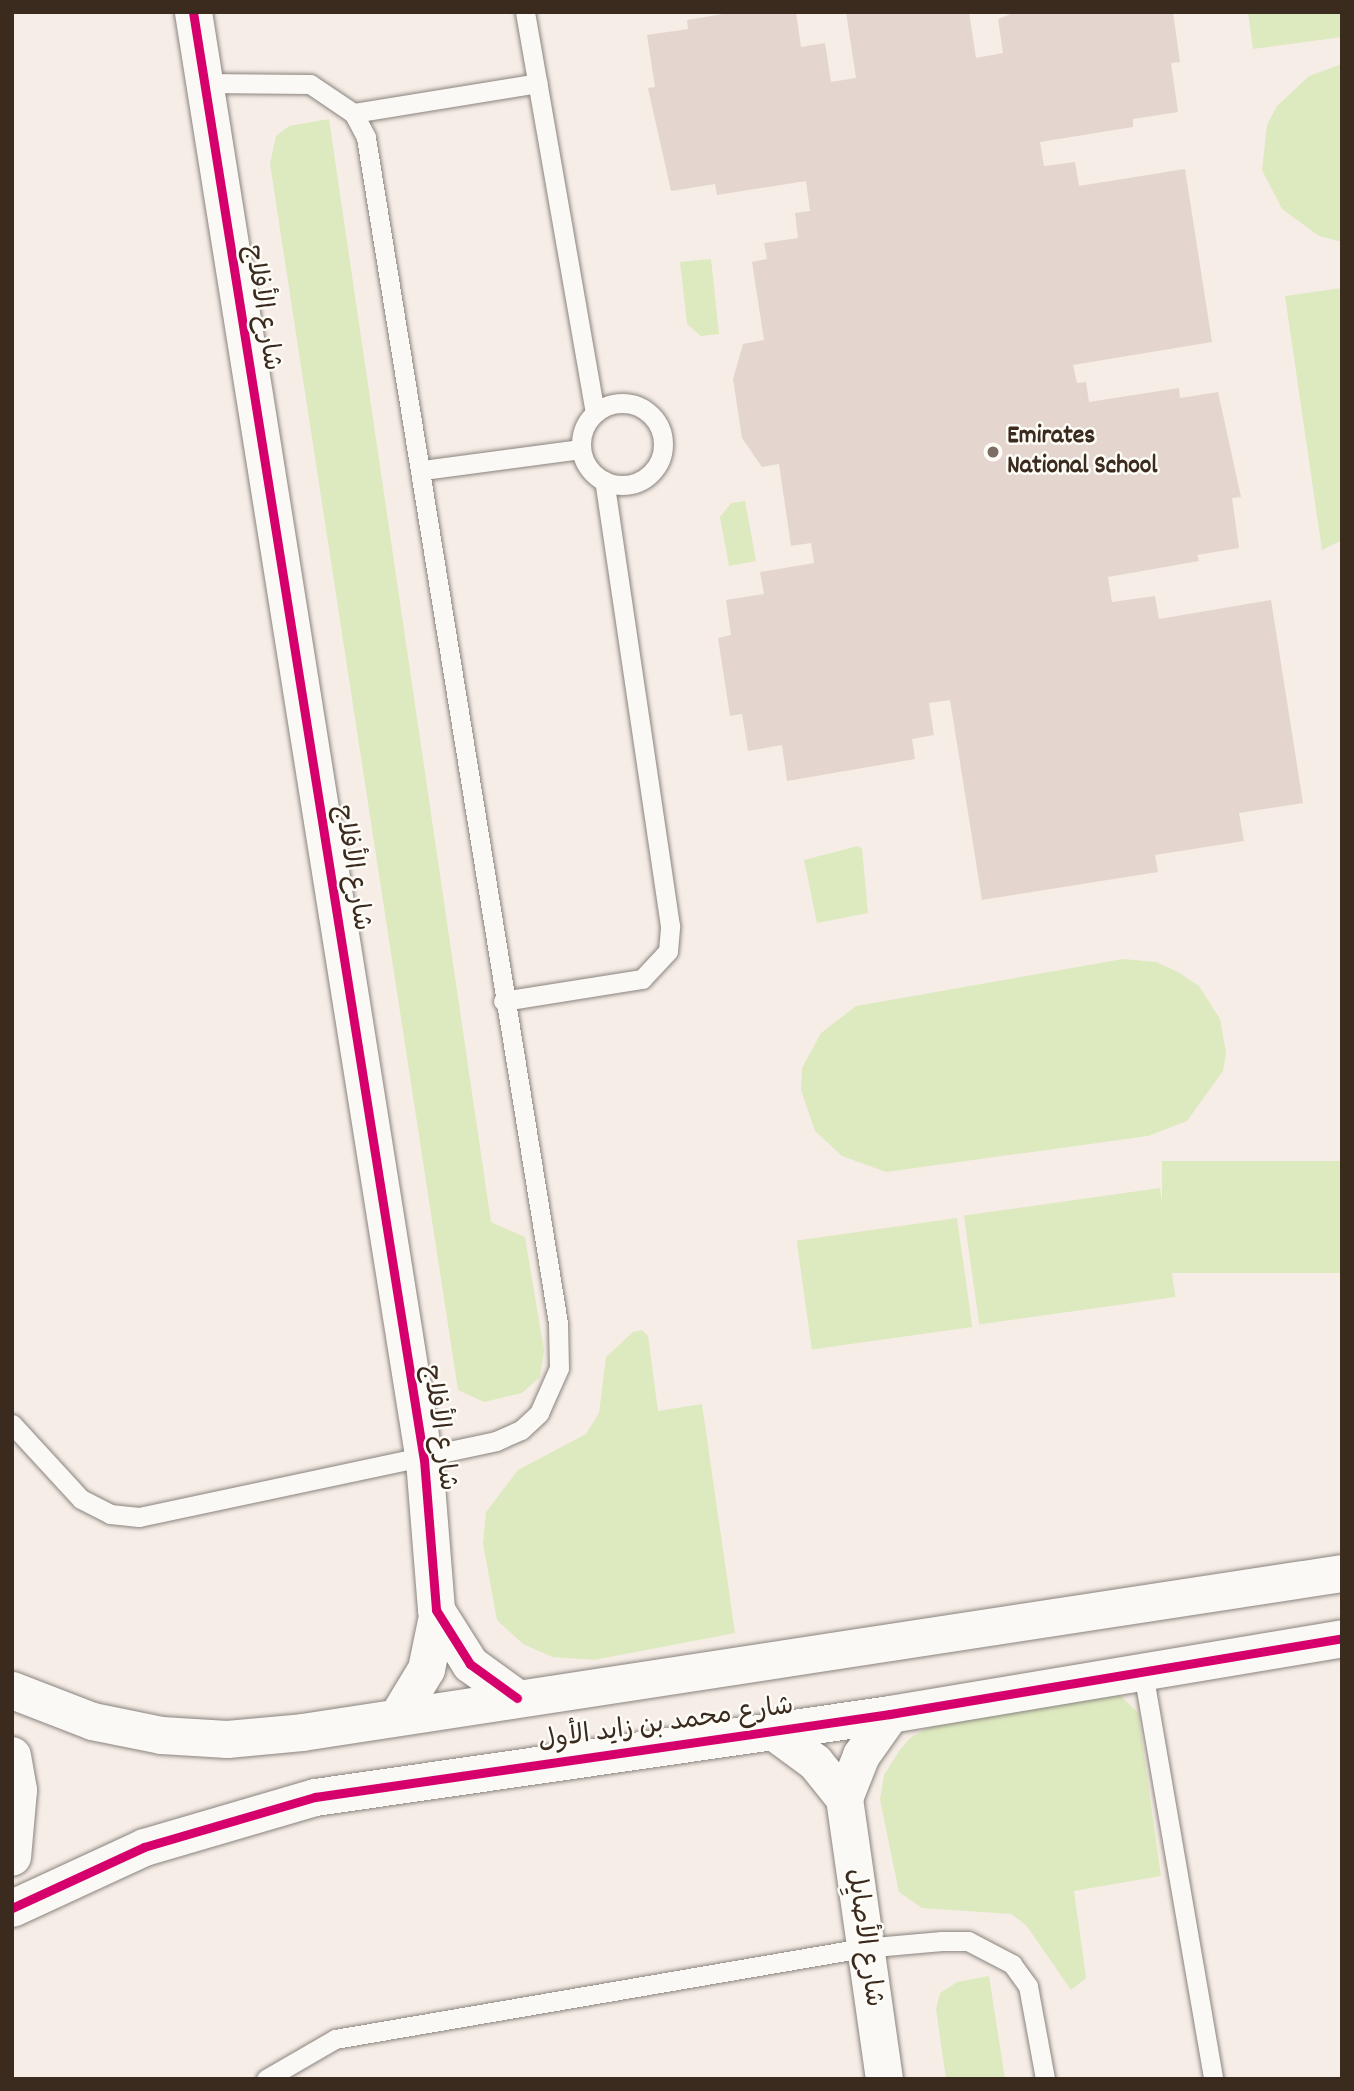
<!DOCTYPE html>
<meta charset="utf-8">
<style>
body{margin:0}
#map{position:relative;width:1354px;height:2091px;overflow:hidden;background:#f6ede7;font-family:Dekko,"Playpen Sans Arabic",sans-serif}
div>[style]{position:absolute}
[style*='--x']{left:calc(var(--x)*1px);top:calc(var(--y)*1px);width:calc(var(--w)*1px);rotate:calc(var(--a)*1deg)}
.green>*{inset:0;background:#ddeabf;transform-origin:0 0}
.building>*{inset:0;background:#e4d5ce}
.roads{filter:drop-shadow(0 0 2px #8a837d) drop-shadow(0 0 2px #8a837d)}
.service>*{height:19px;margin:-9.5px;padding:0 9.5px;transform-origin:9.5px;border-radius:9.5px;background:#faf9f6}
.service>.ring{margin:-9.5px;padding:0;box-sizing:content-box;background:none;border:19px solid #faf9f6;border-radius:50%}
.minor>*{height:37px;margin:-18.5px;padding:0 18.5px;transform-origin:18.5px;border-radius:18.5px;background:#faf9f6}
.primary>*{height:38px;margin:-19px;padding:0 19px;transform-origin:19px;border-radius:19px;background:#faf9f6}
.cycleway>*{height:9px;margin:-4.5px;padding:0 4.5px;transform-origin:4.5px;border-radius:4.5px;background:#d6006c}
.dots>*{width:19px;height:19px;translate:-50% -50%;box-sizing:border-box;border:4px solid #fdfcf7;border-radius:50%}
span{translate:-50% -50%;white-space:nowrap;text-align:center;line-height:1.15;-webkit-text-stroke:5px #fdfcf7;paint-order:stroke}
.street-label{font-size:26px;color:#3b2a1e}
.poi-label{font-size:26px;color:#3b2a1e;font-weight:700}
.left{translate:0 -50%;text-align:left}
.frame{position:absolute;inset:0;border:14px solid #3b2a1e;pointer-events:none}
</style>
<div id="map">
<div class="green">
<i style="clip-path:polygon(1248px 12px,1342px 12px,1342px 37px,1253px 49px)"></i>
<i style="clip-path:polygon(1342px 64px,1342px 242px,1319px 236px,1282px 209px,1262px 170px,1267px 125px,1277px 106px,1309px 76px)"></i>
<i style="clip-path:polygon(329px 119px,491px 1222px,525px 1237px,544px 1350px,540px 1377px,522px 1393px,484px 1402px,458px 1390px,270px 164px,276px 136px,289px 126px)"></i>
<i style="clip-path:polygon(711px 259px,719px 334px,701px 336px,687px 324px,680px 262px)"></i>
<i style="clip-path:polygon(1342px 288px,1342px 540px,1322px 550px,1285px 296px)"></i>
<i style="clip-path:polygon(745px 501px,756px 561px,729px 566px,720px 517px,731px 503px)"></i>
<i style="clip-path:polygon(858px 846px,862px 849px,868px 913px,817px 923px,804px 860px)"></i>
<i style="clip-path:polygon(1123px 959px,1156px 962px,1178px 972px,1199px 986px,1220px 1019px,1226px 1053px,1223px 1071px,1187px 1121px,1148px 1136px,886px 1172px,842px 1156px,815px 1131px,801px 1090px,802px 1068px,821px 1033px,856px 1006px)"></i>
<i style="left:1342px;top:1161px;width:112px;height:180px;rotate:90deg"></i>
<i style="left:1160px;top:1188px;width:110px;height:198px;rotate:82deg"></i>
<i style="left:957px;top:1218px;width:110px;height:162px;rotate:82deg"></i>
<i style="clip-path:polygon(642px 1330px,648px 1336px,658px 1411px,702px 1404px,735px 1633px,594px 1660px,552px 1657px,523px 1644px,497px 1620px,483px 1544px,486px 1512px,518px 1470px,586px 1434px,599px 1413px,606px 1357px,633px 1332px)"></i>
<i style="clip-path:polygon(1110px 1694px,1121px 1696px,1138px 1713px,1161px 1876px,1074px 1891px,1086px 1978px,1071px 1990px,1026px 1925px,1011px 1914px,922px 1908px,899px 1892px,880px 1800px,884px 1775px,899px 1751px,911px 1737px,930px 1727px)"></i>
<i style="clip-path:polygon(989px 1976px,1005px 2079px,946px 2079px,936px 2009px,940px 1993px,957px 1982px)"></i>
</div>
<div class="building">
<i style="clip-path:polygon(735px 12px,796px 12px,801px 47px,825px 43px,831px 82px,856px 78px,846px 12px,969px 12px,976px 58px,1003px 53px,998px 19px,1016px 12px,1173px 12px,1180px 62px,1171px 63px,1178px 112px,1133px 119px,1133px 127px,1040px 142px,1044px 166px,1075px 162px,1079px 186px,1185px 169px,1212px 342px,1073px 365px,1077px 383px,1086px 382px,1089px 402px,1179px 388px,1180px 398px,1218px 392px,1241px 497px,1232px 498px,1239px 548px,1197px 555px,1199px 561px,1108px 577px,1112px 602px,1155px 596px,1159px 619px,1271px 600px,1303px 803px,1239px 813px,1244px 841px,1155px 855px,1158px 872px,982px 900px,950px 700px,929px 703px,934px 735px,912px 739px,915px 759px,787px 781px,782px 745px,748px 751px,742px 714px,730px 716px,718px 638px,731px 635px,726px 600px,764px 594px,760px 572px,814px 563px,811px 543px,791px 546px,779px 464px,762px 467px,742px 438px,733px 379px,743px 344px,764px 340px,752px 262px,767px 259px,764px 243px,798px 238px,795px 213px,810px 211px,806px 181px,717px 195px,715px 184px,671px 191px,648px 88px,655px 87px,647px 35px,688px 29px,687px 20px)"></i>
</div>
<div class="roads">
<div class="service">
<i style="--x:525;--y:12;--w:406;--a:80.1"></i>
<i style="--x:353;--y:113;--w:187;--a:-9.2"></i>
<i class="ring" style="left:581px;top:403px;width:63px;height:63px"></i>
<i style="--x:423;--y:470;--w:159;--a:-7.6"></i>
<i style="--x:503;--y:1001;--w:141;--a:-9"></i>
<i style="--x:642;--y:979;--w:38;--a:-47"></i>
<i style="--x:668;--y:951;--w:25;--a:-85"></i>
<i style="--x:670;--y:926;--w:450;--a:-98.4"></i>
<i style="--x:12;--y:1424;--w:102;--a:47.4"></i>
<i style="--x:81;--y:1499;--w:33;--a:27"></i>
<i style="--x:110;--y:1514;--w:29;--a:6"></i>
<i style="--x:139;--y:1517;--w:365;--a:-12"></i>
<i style="--x:496;--y:1441;--w:27;--a:-24"></i>
<i style="--x:521;--y:1430;--w:25;--a:-43"></i>
<i style="--x:539;--y:1413;--w:49;--a:-66"></i>
<i style="--x:559;--y:1368;--w:45;--a:-91.3"></i>
<i style="--x:558;--y:1323;--w:1201;--a:-99.2"></i>
<i style="--x:366;--y:137;--w:27;--a:-118"></i>
<i style="--x:353;--y:113;--w:52;--a:-146"></i>
<i style="--x:310;--y:84;--w:106;--a:-179.5"></i>
<i style="--x:1143;--y:1672;--w:413;--a:80.2"></i>
<i style="--x:266;--y:2079;--w:80;--a:-30.1"></i>
<i style="--x:335;--y:2039;--w:536;--a:-9.78"></i>
<i style="--x:863;--y:1948;--w:79;--a:-5.1"></i>
<i style="--x:942;--y:1941;--w:26;--a:0"></i>
<i style="--x:968;--y:1941;--w:50;--a:27.6"></i>
<i style="--x:1012;--y:1964;--w:27;--a:54"></i>
<i style="--x:1028;--y:1986;--w:95;--a:79.6"></i>
</div>
<div class="minor">
<i style="--x:193;--y:12;--w:1466;--a:80.94"></i>
<i style="--x:424;--y:1460;--w:150;--a:85.4"></i>
<i style="--x:436;--y:1610;--w:64;--a:57.8"></i>
<i style="--x:470;--y:1664;--w:58;--a:35.9"></i>
<i style="--x:12;--y:1690;--w:86;--a:21.2"></i>
<i style="--x:92;--y:1721;--w:70;--a:11.5"></i>
<i style="--x:161;--y:1735;--w:66;--a:3.5"></i>
<i style="--x:227;--y:1739;--w:75;--a:-5.3"></i>
<i style="--x:302;--y:1732;--w:1052;--a:-8.69"></i>
<i style="--x:398;--y:1715;--w:54;--a:-58.7"></i>
<i style="--x:426;--y:1669;--w:54;--a:-78.3"></i>
<i style="--x:773;--y:1731;--w:52;--a:36.4"></i>
<i style="--x:815;--y:1762;--w:46;--a:51.1"></i>
<i style="--x:844;--y:1798;--w:284;--a:81.9"></i>
<i style="--x:844;--y:1798;--w:46;--a:-68.4"></i>
<i style="--x:861;--y:1755;--w:50;--a:-54.7"></i>
<i style="--x:12;--y:1908;--w:145;--a:-24.8"></i>
<i style="--x:144;--y:1847;--w:178;--a:-16.3"></i>
<i style="--x:315;--y:1797;--w:581;--a:-8.21"></i>
<i style="--x:890;--y:1714;--w:458;--a:-9.5"></i>
</div>
<div class="primary">
<i style="--x:12;--y:1756;--w:35;--a:80"></i>
<i style="--x:18;--y:1790;--w:67;--a:95.1"></i>
</div>
</div>
<div class="cycleway">
<i style="--x:193;--y:12;--w:1466;--a:80.94"></i>
<i style="--x:424;--y:1460;--w:150;--a:85.4"></i>
<i style="--x:436;--y:1610;--w:64;--a:57.8"></i>
<i style="--x:470;--y:1664;--w:58;--a:35.9"></i>
<i style="--x:12;--y:1908;--w:145;--a:-24.8"></i>
<i style="--x:144;--y:1847;--w:178;--a:-16.3"></i>
<i style="--x:315;--y:1797;--w:581;--a:-8.21"></i>
<i style="--x:890;--y:1714;--w:458;--a:-9.5"></i>
</div>
<div class="dots">
<i style="left:993px;top:452px;background:#7c6e64"></i>
</div>
<div class="street-label">
<span style="left:261px;top:308px;rotate:81deg">شارع الأفلاج</span>
<span style="left:351px;top:868px;rotate:81deg">شارع الأفلاج</span>
<span style="left:438px;top:1428px;rotate:82deg">شارع الأفلاج</span>
<span style="left:666px;top:1725px;rotate:-8deg">شارع محمد بن زايد الأول</span>
<span style="left:863px;top:1938px;rotate:82deg">شارع الأصايِل</span>
</div>
<div class="poi-label">
<span class="left" style="left:1007px;top:452px">Emirates<br>National School</span>
</div>
<div class="frame"></div>
</div>
